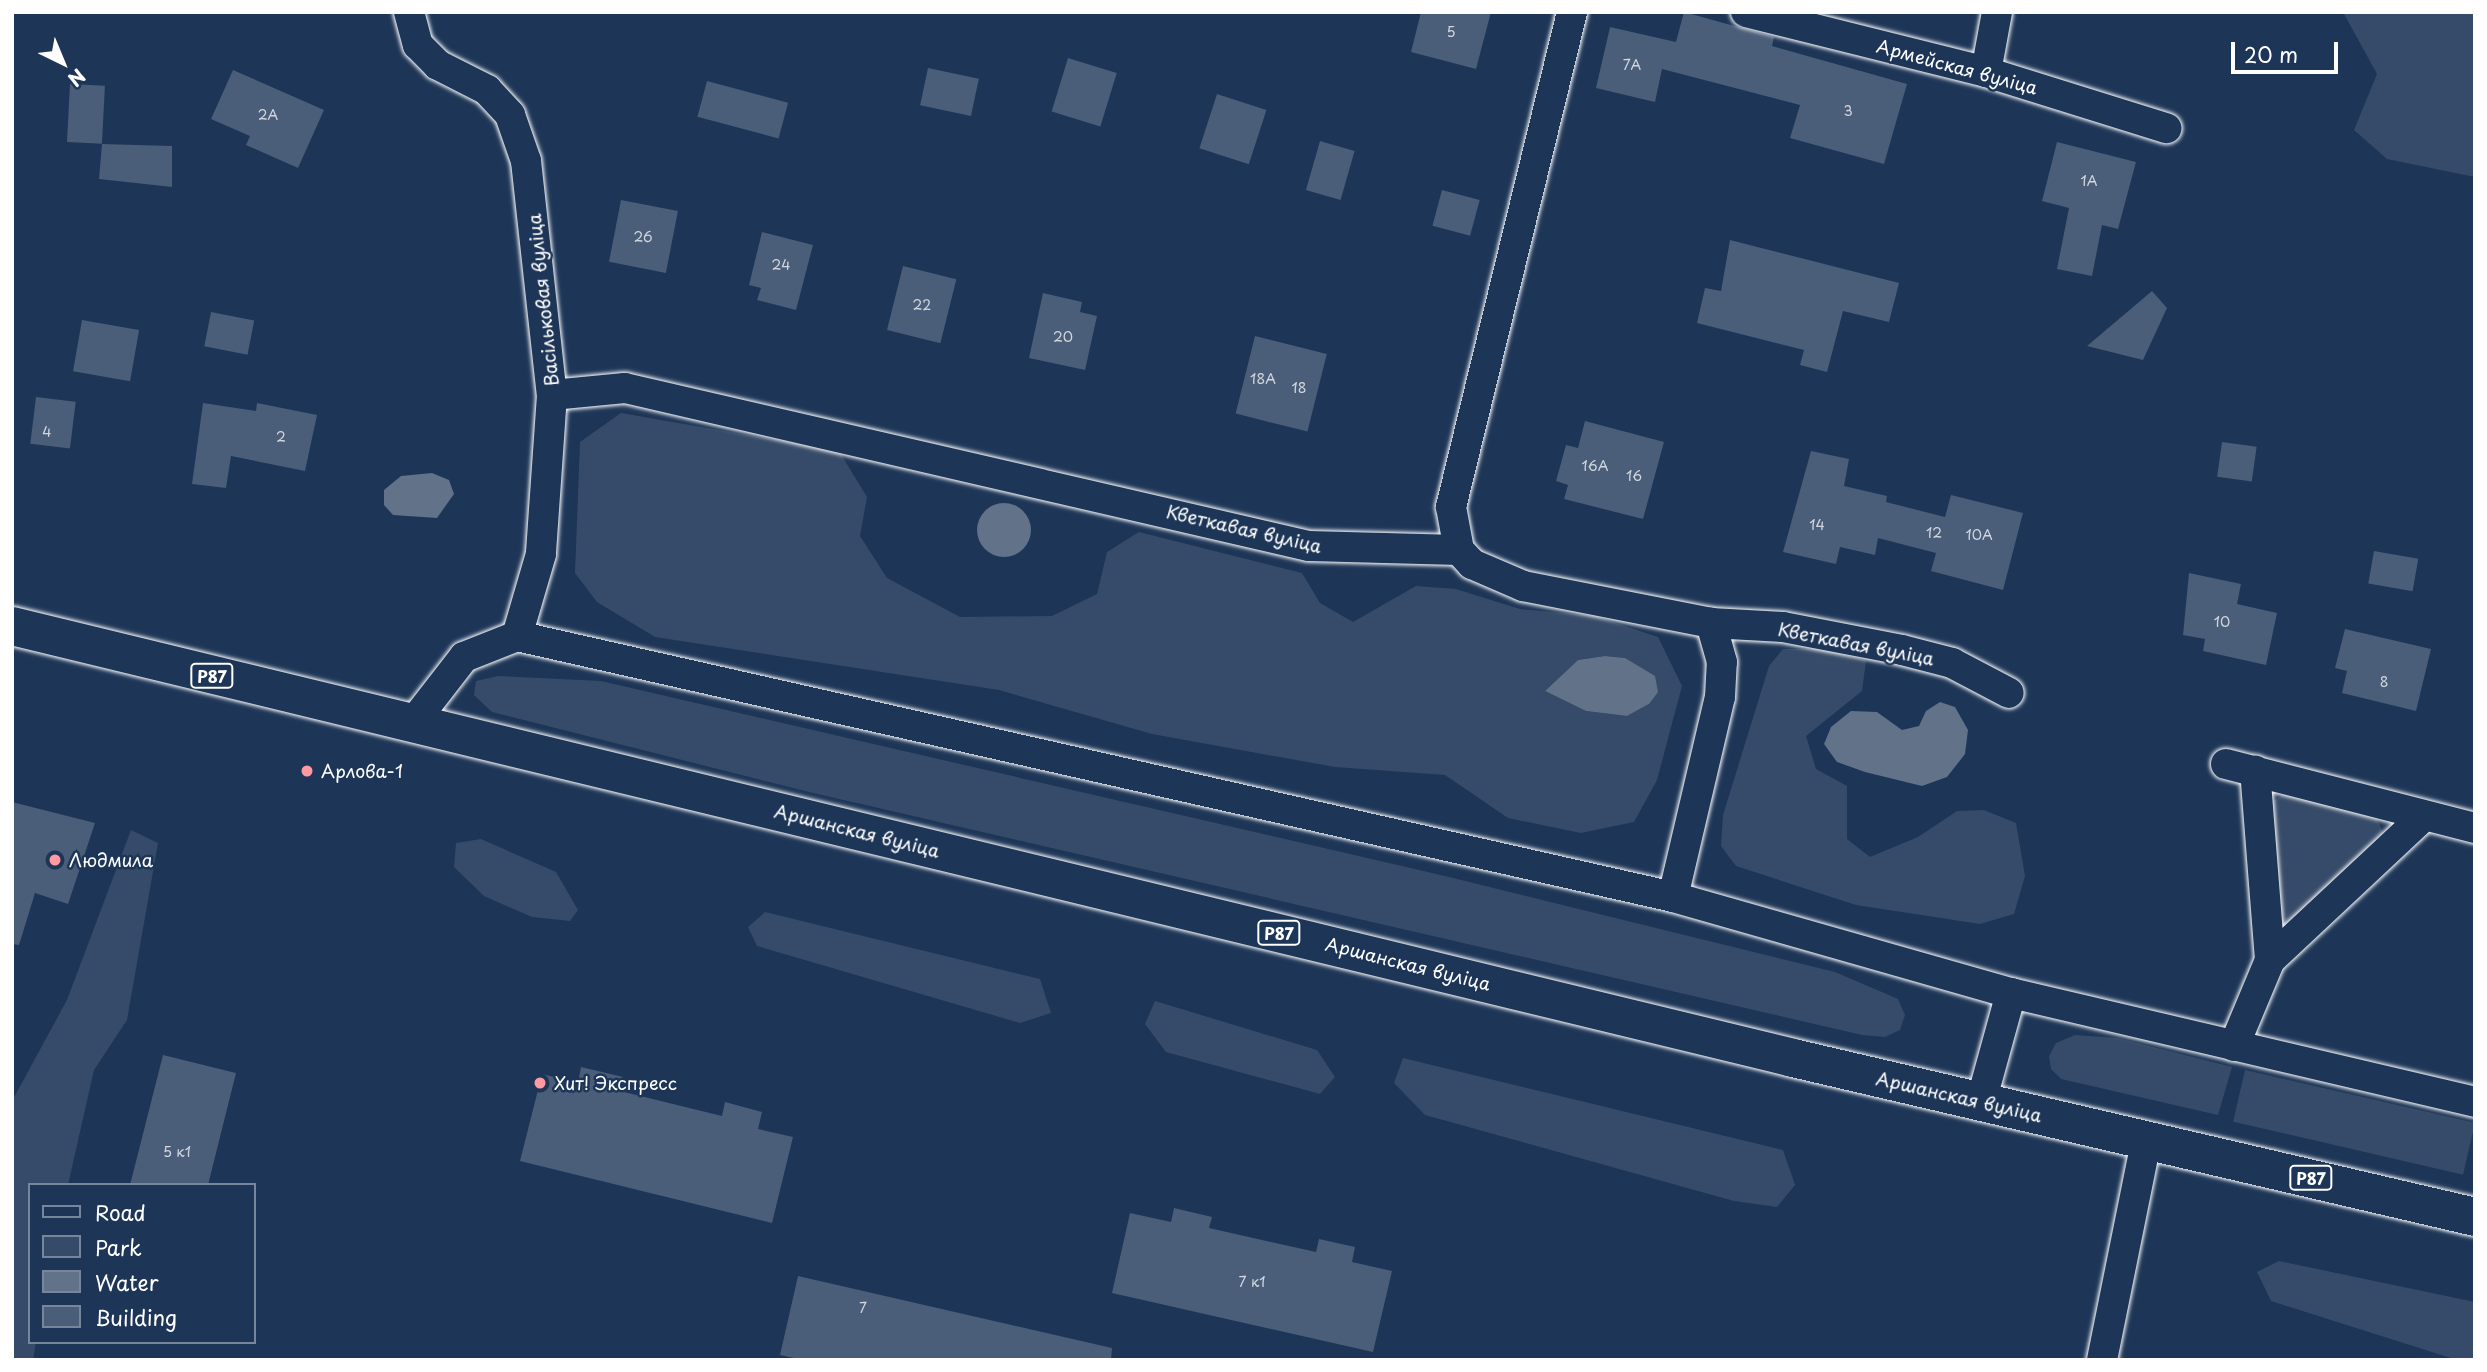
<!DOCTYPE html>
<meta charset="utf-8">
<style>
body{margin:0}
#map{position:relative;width:2487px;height:1372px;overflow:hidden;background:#1d3557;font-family:"Playpen Sans",sans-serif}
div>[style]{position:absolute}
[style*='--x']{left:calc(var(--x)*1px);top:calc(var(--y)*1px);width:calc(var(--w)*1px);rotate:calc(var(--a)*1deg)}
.green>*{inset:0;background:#364b69;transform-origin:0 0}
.water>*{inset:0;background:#617289}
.round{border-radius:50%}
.building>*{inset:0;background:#4a5d79;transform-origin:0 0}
.roads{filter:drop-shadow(0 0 2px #fff) drop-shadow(0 0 2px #fff)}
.minor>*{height:30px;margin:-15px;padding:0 15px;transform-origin:15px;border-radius:15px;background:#1d3557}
.primary>*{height:38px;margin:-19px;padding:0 19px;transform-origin:19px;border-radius:19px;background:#1d3557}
.dots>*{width:19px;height:19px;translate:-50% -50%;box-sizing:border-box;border:4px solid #1d3557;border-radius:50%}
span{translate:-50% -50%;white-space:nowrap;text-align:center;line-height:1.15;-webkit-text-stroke:5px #1d3557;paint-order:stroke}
.number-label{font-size:14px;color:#d2d6de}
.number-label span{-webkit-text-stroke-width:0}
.shield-label span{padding:2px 5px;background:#1d3557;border:2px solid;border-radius:5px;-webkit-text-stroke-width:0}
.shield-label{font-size:16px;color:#fff;font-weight:700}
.street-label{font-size:18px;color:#fff}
.poi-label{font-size:18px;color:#fff}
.left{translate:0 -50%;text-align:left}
.frame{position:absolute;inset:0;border:14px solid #fff;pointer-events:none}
.legend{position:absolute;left:28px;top:1183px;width:228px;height:161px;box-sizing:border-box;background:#1d3557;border:2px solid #77869a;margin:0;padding:9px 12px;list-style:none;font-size:21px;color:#fff}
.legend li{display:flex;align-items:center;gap:14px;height:35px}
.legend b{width:35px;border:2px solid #77869a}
.north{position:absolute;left:28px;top:28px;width:70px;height:70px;-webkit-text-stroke:5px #1d3557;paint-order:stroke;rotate:137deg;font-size:19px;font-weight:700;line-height:28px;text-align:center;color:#fff}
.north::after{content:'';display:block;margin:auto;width:24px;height:32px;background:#fff;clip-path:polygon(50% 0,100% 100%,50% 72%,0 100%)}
.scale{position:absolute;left:2231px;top:42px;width:107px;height:32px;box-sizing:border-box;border:4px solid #fff;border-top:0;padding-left:9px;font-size:21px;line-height:24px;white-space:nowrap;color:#fff;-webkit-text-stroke:5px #1d3557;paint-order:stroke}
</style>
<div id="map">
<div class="green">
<i style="clip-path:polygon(2343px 12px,2475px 12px,2475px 177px,2387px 159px,2354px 130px,2377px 74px)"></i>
<i style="clip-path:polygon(evenodd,621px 413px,839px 451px,867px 497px,860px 536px,887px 578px,960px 617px,1052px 616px,1097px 594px,1107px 552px,1139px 532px,1302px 573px,1320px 603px,1353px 622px,1416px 586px,1456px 589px,1520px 609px,1594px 616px,1658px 637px,1682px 686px,1657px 780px,1634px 822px,1581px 833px,1508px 818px,1445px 775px,1335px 767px,1152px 734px,999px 690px,655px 637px,597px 602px,575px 573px,580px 442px,621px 413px,1605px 656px,1625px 658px,1639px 668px,1649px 704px,1627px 716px,1586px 711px,1545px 691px,1578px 660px,1605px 656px)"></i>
<i style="clip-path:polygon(1783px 649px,1824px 649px,1866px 661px,1862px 691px,1806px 736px,1816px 769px,1847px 786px,1847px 839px,1870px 857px,1918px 837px,1957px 811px,1984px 810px,2016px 823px,2025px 876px,2014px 914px,1980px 924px,1856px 905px,1736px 866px,1721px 846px,1723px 815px,1769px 666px)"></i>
<i style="clip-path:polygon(498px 676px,601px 681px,1445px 876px,1835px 972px,1898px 999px,1905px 1015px,1900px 1030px,1885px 1037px,1862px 1035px,809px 792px,492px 712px,474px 695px,476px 681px)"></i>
<i style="clip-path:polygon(2290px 790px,2376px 816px,2385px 838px,2280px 931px,2269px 804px)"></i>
<i style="clip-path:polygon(131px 830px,158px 843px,127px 1020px,94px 1070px,68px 1185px,30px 1185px,30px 1342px,36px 1342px,33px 1360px,12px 1360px,12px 1101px,67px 1000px)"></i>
<i style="clip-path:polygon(481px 839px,556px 872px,578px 910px,570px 921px,532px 917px,484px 896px,454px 867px,456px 843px)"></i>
<i style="clip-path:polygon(765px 912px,1040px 979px,1051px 1013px,1020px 1023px,757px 946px,748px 927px)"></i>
<i style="clip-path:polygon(1155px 1001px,1317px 1050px,1335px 1077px,1320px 1094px,1166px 1052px,1145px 1024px)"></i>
<i style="clip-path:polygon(2075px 1035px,2117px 1038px,2232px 1067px,2218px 1115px,2061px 1079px,2051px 1069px,2049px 1056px,2056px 1043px)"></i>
<i style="clip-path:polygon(1403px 1058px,1783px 1150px,1795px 1185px,1777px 1207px,1734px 1201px,1425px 1115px,1394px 1083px)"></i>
<i style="left:2245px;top:1070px;width:236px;height:53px;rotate:13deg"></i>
<i style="clip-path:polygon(2279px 1261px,2475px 1302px,2475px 1360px,2457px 1360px,2271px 1301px,2257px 1272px)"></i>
</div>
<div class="water">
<i style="clip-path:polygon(432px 473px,449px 480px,454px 494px,437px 518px,393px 515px,384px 505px,384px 490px,401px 476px)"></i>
<i class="round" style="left:977px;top:503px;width:54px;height:54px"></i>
<i style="clip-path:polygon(1605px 656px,1625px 658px,1655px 676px,1658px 692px,1649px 704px,1627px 716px,1586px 711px,1545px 691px,1578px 660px)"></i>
<i style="clip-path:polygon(1940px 702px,1955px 707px,1968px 730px,1965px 754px,1947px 777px,1922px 786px,1865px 772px,1837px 762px,1824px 744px,1831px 727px,1851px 711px,1877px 712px,1902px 730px,1919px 726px,1926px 711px)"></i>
</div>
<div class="building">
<i style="clip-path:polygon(1421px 12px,1491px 12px,1476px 69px,1411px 52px)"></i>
<i style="clip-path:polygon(1684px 12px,1774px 37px,1772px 46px,1907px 84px,1884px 164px,1790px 138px,1800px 105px,1662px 69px,1655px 102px,1596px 88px,1610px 27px,1676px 42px)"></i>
<i style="left:1068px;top:58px;width:51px;height:56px;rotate:17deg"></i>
<i style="left:928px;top:68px;width:52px;height:38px;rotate:12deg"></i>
<i style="clip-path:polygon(233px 70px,324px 110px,298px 168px,246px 145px,250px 136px,211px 119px)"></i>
<i style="left:707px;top:81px;width:84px;height:37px;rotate:15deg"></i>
<i style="left:70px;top:84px;width:35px;height:58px;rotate:3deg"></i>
<i style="left:1217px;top:94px;width:52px;height:57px;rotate:18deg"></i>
<i style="left:1320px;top:141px;width:36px;height:51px;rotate:16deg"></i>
<i style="clip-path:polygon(2057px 142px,2136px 162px,2118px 229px,2102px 225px,2092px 276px,2057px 269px,2069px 208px,2042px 201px)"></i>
<i style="clip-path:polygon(102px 144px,172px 146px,172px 187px,99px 179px)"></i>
<i style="left:1442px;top:190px;width:39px;height:37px;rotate:15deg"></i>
<i style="left:621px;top:200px;width:58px;height:63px;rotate:11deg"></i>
<i style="clip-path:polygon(762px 232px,813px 245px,796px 310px,757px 300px,761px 288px,749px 285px)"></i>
<i style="clip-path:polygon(1730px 240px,1899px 283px,1889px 322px,1843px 311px,1827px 372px,1800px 365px,1804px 350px,1697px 323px,1705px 288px,1721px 291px)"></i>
<i style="left:903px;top:266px;width:55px;height:66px;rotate:14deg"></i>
<i style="clip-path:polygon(2152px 291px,2167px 308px,2143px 360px,2087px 346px)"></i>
<i style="clip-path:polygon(1043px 293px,1082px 302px,1080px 312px,1097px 316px,1085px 370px,1029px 358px)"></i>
<i style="left:211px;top:312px;width:44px;height:35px;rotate:11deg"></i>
<i style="left:82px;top:320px;width:58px;height:52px;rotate:10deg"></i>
<i style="left:1255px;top:336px;width:74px;height:80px;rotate:14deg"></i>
<i style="left:36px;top:397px;width:40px;height:47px;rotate:7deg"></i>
<i style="clip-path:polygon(203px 403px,256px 411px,257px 403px,317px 415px,305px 471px,231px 456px,226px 488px,192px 484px)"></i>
<i style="clip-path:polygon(1585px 421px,1664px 442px,1643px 519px,1564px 499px,1568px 485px,1556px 481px,1566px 445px,1578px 448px)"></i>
<i style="left:2222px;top:442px;width:35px;height:35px;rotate:8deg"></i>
<i style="clip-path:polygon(1811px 451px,1849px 459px,1844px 486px,1887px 496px,1886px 502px,1945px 517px,1951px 495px,2023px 513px,2003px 590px,1931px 571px,1936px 553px,1878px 538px,1875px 555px,1840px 547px,1836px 564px,1783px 552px)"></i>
<i style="left:2374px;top:551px;width:45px;height:33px;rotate:10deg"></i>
<i style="clip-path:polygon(2189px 573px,2241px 584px,2237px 604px,2277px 613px,2266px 665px,2203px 651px,2205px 639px,2183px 635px)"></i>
<i style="clip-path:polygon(2345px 629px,2431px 649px,2416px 711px,2342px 693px,2347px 671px,2335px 668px)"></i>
<i style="clip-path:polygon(12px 802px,95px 823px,68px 904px,35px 893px,19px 945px,12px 944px)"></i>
<i style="clip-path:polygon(163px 1055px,236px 1073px,208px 1185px,130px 1185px)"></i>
<i style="clip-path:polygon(581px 1067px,623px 1077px,620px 1091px,722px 1116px,725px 1102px,762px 1112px,758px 1129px,793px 1137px,772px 1223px,520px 1161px,542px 1074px,578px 1083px)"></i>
<i style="clip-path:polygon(1174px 1208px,1212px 1217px,1209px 1228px,1316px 1252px,1319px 1239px,1355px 1247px,1352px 1262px,1392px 1271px,1373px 1352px,1112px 1293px,1130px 1213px,1171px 1222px)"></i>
<i style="clip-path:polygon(798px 1276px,1112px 1348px,1111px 1360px,803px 1360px,780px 1355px)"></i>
</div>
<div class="roads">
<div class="minor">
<i style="--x:409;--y:12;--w:34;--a:75"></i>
<i style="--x:418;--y:45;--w:28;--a:45"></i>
<i style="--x:438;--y:65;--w:55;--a:27"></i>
<i style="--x:487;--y:90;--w:34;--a:47"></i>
<i style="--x:510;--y:115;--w:49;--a:70.8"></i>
<i style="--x:526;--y:161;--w:235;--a:83.7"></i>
<i style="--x:552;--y:395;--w:159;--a:94"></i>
<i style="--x:541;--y:554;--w:85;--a:106.3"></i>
<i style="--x:1746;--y:12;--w:247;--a:14"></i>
<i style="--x:1986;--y:72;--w:189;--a:17.3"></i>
<i style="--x:1986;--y:72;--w:61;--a:-79.6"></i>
<i style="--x:552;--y:395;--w:73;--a:-5.5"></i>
<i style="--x:625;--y:388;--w:702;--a:13.01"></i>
<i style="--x:1309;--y:546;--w:150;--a:1.5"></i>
<i style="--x:1459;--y:550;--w:19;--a:47"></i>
<i style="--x:1472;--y:564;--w:56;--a:23.3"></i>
<i style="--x:1523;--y:586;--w:192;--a:11.1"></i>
<i style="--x:1711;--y:623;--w:72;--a:3.2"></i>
<i style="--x:1783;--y:627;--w:121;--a:10.9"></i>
<i style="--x:1902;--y:650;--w:52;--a:14.6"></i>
<i style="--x:1952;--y:663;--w:64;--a:27.8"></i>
<i style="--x:1459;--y:550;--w:44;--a:-100.5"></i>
<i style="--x:1451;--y:507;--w:510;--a:-76.26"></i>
<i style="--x:412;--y:724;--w:85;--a:-52.2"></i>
<i style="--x:464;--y:657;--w:57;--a:-21.6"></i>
<i style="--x:517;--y:636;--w:1185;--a:12.72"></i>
<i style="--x:1673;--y:897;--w:351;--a:15.9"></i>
<i style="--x:2011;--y:993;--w:477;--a:13.2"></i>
<i style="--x:2226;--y:764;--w:257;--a:14.4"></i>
<i style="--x:1673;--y:897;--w:205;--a:-76.8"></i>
<i style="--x:1720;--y:697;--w:35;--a:-87"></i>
<i style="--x:1722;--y:662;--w:41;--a:-105.8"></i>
<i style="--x:2270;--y:960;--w:211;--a:-43.1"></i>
<i style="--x:2234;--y:1046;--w:93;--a:-67.3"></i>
<i style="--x:2270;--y:960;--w:190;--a:-94.5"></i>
<i style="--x:1981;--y:1102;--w:113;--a:-74.6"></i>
<i style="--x:2102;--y:1360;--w:222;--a:-78.6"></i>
</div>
<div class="primary">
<i style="--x:12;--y:626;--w:1833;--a:13.63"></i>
<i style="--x:1793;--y:1058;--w:700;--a:13.12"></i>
</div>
</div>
<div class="dots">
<i style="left:307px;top:771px;background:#ff9aa2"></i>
<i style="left:55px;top:860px;background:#ff9aa2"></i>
<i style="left:540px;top:1083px;background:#ff9aa2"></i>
</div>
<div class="number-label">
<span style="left:1451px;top:32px">5</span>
<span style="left:1632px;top:65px">7А</span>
<span style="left:1848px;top:111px">3</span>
<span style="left:268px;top:115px">2А</span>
<span style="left:2089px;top:181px">1А</span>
<span style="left:643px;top:237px">26</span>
<span style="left:781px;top:265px">24</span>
<span style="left:922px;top:305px">22</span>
<span style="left:1063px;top:337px">20</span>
<span style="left:1263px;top:379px">18А</span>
<span style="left:1299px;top:388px">18</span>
<span style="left:47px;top:432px">4</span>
<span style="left:281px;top:437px">2</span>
<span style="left:1595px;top:466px">16А</span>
<span style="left:1634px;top:476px">16</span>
<span style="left:1817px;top:525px">14</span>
<span style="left:1934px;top:533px">12</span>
<span style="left:1979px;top:535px">10А</span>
<span style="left:2222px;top:622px">10</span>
<span style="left:2384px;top:682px">8</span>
<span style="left:177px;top:1152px">5 к1</span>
<span style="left:1252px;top:1282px">7 к1</span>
<span style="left:863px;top:1308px">7</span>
</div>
<div class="shield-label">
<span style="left:212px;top:676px">Р87</span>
<span style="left:1279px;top:933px">Р87</span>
<span style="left:2311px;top:1178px">Р87</span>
</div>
<div class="street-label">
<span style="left:1957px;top:67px;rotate:15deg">Армейская вуліца</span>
<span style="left:543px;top:300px;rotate:-96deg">Васільковая вуліца</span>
<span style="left:1244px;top:529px;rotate:13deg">Кветкавая вуліца</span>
<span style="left:1856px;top:644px;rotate:11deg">Кветкавая вуліца</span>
<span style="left:857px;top:831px;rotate:14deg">Аршанская вуліца</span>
<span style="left:1408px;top:964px;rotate:14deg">Аршанская вуліца</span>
<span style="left:1959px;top:1097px;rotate:13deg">Аршанская вуліца</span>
</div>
<div class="poi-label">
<span class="left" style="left:321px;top:771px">Арлова-1</span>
<span class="left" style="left:69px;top:860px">Людмила</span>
<span class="left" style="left:554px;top:1083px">Хит! Экспресс</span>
</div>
<div class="frame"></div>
<ul class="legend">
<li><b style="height:9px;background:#1d3557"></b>Road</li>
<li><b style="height:19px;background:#364b69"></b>Park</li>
<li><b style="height:19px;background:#617289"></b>Water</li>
<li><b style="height:19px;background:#4a5d79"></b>Building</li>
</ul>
<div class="north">N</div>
<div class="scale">20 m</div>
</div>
